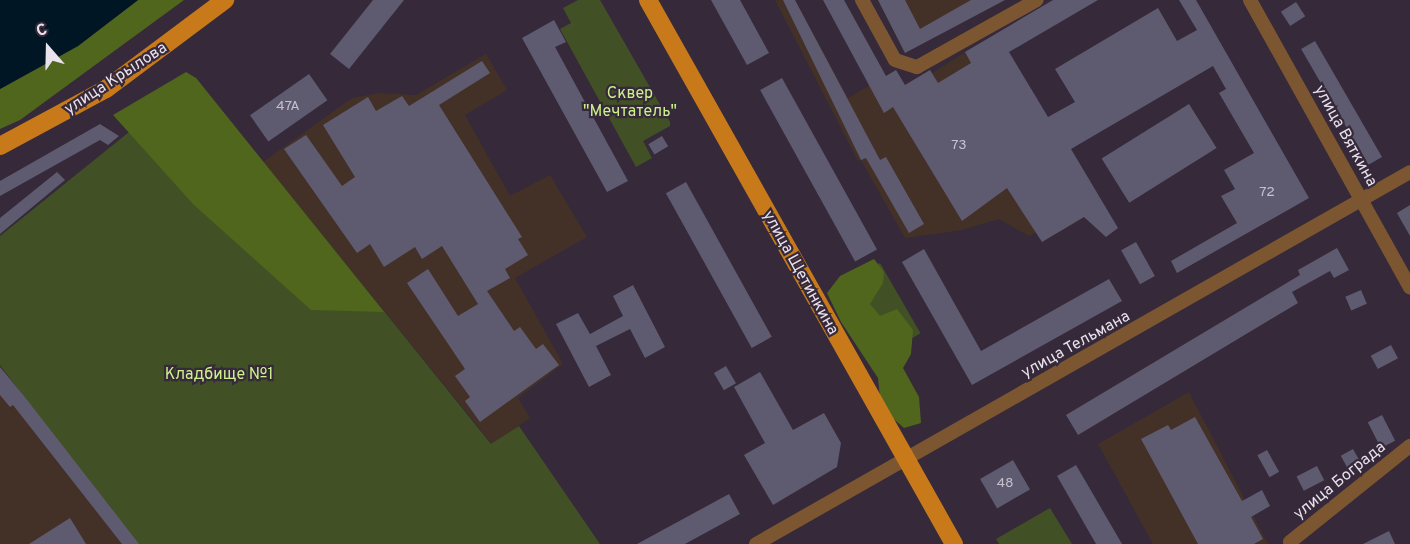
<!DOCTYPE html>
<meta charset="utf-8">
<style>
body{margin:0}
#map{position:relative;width:1410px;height:544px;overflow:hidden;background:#35293a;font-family:Overpass,sans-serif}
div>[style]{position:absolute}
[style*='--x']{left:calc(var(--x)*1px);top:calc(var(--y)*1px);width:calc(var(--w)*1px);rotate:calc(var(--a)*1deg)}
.industrial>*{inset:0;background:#433128}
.green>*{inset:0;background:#425125;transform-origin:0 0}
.forest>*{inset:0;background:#50661c}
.water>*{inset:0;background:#001624}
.building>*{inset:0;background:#5e5b71;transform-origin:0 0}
.minor>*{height:14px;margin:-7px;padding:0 7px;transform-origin:7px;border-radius:7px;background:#7c5630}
.major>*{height:18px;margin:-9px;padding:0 9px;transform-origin:9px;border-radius:9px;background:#c87a1a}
span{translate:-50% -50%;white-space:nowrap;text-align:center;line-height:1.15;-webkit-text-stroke:4.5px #35293a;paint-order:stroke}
.number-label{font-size:14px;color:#c6c0cd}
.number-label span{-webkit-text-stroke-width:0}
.street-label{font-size:16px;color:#e9e1ec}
.park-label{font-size:16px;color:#cdf18c}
.north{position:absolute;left:18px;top:18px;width:60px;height:60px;-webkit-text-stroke:4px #35293a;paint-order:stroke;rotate:340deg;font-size:16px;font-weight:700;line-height:24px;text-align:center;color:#e9e1ec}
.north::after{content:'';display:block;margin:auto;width:21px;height:27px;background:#e9e1ec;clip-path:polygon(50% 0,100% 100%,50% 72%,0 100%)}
</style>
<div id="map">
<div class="industrial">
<i style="clip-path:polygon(775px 0,795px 0,848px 98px,896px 70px,907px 89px,978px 44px,1084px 217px,1060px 232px,1054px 222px,1029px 236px,999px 219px,962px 230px,905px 238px,861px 160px,858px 161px)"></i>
<i style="clip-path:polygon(878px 0,1005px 0,905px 53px)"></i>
<i style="clip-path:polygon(486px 54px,507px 90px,465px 115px,510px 196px,550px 175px,587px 237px,515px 278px,563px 364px,518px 398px,530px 418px,492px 444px,263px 162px,352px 98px,379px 93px,416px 95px)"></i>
<i style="clip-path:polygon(0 365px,135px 544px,0 544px)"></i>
<i style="clip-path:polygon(1189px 392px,1268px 544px,1153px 544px,1098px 444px)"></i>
</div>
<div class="green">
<i style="clip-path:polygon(578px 0,600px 0,670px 122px,670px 126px,643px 141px,652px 158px,636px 167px,560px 29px,571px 23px,563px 8px)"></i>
<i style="clip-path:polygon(196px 78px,491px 444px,519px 426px,600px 544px,135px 544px,0 365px,0 236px)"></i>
<i style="left:880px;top:263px;width:81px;height:30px;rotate:60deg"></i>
<i style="clip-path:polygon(1050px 508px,1072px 544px,999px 544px,996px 539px)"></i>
</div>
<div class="forest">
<i style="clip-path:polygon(138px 0,184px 0,20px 120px,0 129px,0 89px,78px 46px)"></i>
<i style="clip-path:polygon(186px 72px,196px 78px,384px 312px,311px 310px,193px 204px,113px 115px)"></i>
<i style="clip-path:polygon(874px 259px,884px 272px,883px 283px,870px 304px,880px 316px,897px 309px,913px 330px,911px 354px,903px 368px,919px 397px,921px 423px,904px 428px,881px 408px,878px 378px,841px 322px,827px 293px,840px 276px)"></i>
</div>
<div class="water">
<i style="clip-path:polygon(0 0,138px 0,78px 46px,0 89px)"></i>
</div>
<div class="building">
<i style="clip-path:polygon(373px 0,404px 0,349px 69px,330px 54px)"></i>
<i style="clip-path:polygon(711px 0,740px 0,769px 53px,747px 65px)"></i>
<i style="clip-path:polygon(783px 0,795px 0,880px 160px,886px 157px,924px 224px,909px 233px,866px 158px,861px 160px)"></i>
<i style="clip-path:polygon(823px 0,844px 0,886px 76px,896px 70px,905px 85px,930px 70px,938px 83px,971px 63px,965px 52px,1053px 0,1098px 0,1009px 52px,1048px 117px,1075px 102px,1055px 69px,1158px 8px,1177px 41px,1197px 30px,1179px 0,1196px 0,1309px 198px,1177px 273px,1171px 261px,1237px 223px,1221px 196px,1235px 189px,1224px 170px,1254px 153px,1219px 93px,1226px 89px,1213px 66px,1071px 149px,1118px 228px,1106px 237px,1084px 217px,1042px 242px,1007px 188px,962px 221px,893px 107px,884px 113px)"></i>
<i style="clip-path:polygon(878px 0,905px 0,920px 29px,971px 0,1005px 0,905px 53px)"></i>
<i style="left:1296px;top:2px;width:17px;height:18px;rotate:57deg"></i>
<i style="clip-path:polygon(554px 20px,566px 42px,555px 47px,628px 181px,607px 192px,522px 38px)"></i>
<i style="left:1315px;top:41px;width:134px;height:16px;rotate:60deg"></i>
<i style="clip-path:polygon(482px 61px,490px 73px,439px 105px,522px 237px,518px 239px,528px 255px,505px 269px,510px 278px,487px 291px,514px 331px,520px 327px,536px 349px,543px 344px,559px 365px,480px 422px,465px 401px,470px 397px,455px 376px,465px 369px,407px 283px,428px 269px,458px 316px,478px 304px,442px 246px,422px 259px,415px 247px,384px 267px,370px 244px,357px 253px,284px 149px,306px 135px,342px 186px,355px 177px,323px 125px,368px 97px,376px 111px,402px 96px,409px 106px)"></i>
<i style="left:309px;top:74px;width:32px;height:72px;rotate:55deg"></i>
<i style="left:782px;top:78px;width:196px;height:25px;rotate:61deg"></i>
<i style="left:1189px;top:104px;width:52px;height:103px;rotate:58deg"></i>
<i style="clip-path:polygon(100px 124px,119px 136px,108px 145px,100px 140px,0 196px,0 181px)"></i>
<i style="left:662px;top:136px;width:12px;height:16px;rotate:59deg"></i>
<i style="clip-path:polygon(57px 172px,65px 180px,0 234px,0 218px)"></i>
<i style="left:686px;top:182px;width:177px;height:23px;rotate:61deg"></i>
<i style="clip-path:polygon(1410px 205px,1410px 236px,1397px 213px)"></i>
<i style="left:1136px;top:242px;width:39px;height:17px;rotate:61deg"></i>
<i style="clip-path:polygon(1337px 248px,1349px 270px,1334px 278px,1330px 271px,1292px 292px,1298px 303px,1078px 435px,1066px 415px,1300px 275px,1298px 270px)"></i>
<i style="clip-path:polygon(924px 249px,981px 351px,1109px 279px,1122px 301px,972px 385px,902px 262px)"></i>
<i style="clip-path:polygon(633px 285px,665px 347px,645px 358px,630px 329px,596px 346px,611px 375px,589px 387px,556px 324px,578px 313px,590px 334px,623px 316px,613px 296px)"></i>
<i style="left:1361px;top:290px;width:15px;height:17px;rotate:67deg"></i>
<i style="left:1391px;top:345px;width:15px;height:23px;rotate:62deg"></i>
<i style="left:726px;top:366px;width:20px;height:14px;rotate:60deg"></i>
<i style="clip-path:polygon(0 367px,24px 396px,139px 544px,122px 544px,13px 405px,10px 407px,0 395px)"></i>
<i style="clip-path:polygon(760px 372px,793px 430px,824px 413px,841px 443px,837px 467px,773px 505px,744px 455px,765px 443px,734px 387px)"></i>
<i style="left:1382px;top:415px;width:29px;height:16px;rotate:63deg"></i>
<i style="clip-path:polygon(1195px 417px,1242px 501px,1262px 490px,1270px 506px,1251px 517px,1263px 539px,1254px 544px,1198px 544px,1141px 439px,1168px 425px,1171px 430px)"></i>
<i style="left:1353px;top:449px;width:13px;height:14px;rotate:61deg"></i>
<i style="left:1267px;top:450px;width:25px;height:11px;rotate:61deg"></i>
<i style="left:1013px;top:460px;width:34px;height:38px;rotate:60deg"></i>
<i style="clip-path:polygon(1076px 465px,1086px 482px,1122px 544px,1096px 544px,1057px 476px)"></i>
<i style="left:1317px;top:466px;width:16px;height:23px;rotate:63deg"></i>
<i style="clip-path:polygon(729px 494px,740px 514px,685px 544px,637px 544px)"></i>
<i style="clip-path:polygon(70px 518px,86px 544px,29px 544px)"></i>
<i style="clip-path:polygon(1389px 531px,1395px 544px,1363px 544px)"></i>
</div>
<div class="minor">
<i style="--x:862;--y:0;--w:68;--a:61.2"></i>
<i style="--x:895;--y:60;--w:23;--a:18"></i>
<i style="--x:917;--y:67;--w:137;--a:-29.2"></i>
<i style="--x:1250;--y:0;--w:329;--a:60.9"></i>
<i style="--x:1290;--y:542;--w:154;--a:-38.7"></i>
<i style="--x:756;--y:544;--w:752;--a:-29.63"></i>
</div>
<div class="major">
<i style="--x:648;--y:0;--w:624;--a:60.64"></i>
<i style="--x:0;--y:146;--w:120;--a:-28.3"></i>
<i style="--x:106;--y:89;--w:149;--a:-36.8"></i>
</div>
<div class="number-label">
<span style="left:288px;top:107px">47А</span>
<span style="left:959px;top:146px">73</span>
<span style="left:1267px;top:193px">72</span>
<span style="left:1005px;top:484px">48</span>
</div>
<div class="street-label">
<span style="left:116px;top:79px;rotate:-33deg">улица Крылова</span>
<span style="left:1345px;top:136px;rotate:61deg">улица Вяткина</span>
<span style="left:800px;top:273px;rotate:61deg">улица Щетинкина</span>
<span style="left:1076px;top:345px;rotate:-29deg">улица Тельмана</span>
<span style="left:1340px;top:481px;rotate:-39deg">улица Бограда</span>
</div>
<div class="park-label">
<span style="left:630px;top:103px">Сквер<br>"Мечтатель"</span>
<span style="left:219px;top:375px">Кладбище №1</span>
</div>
<div class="north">С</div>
</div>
